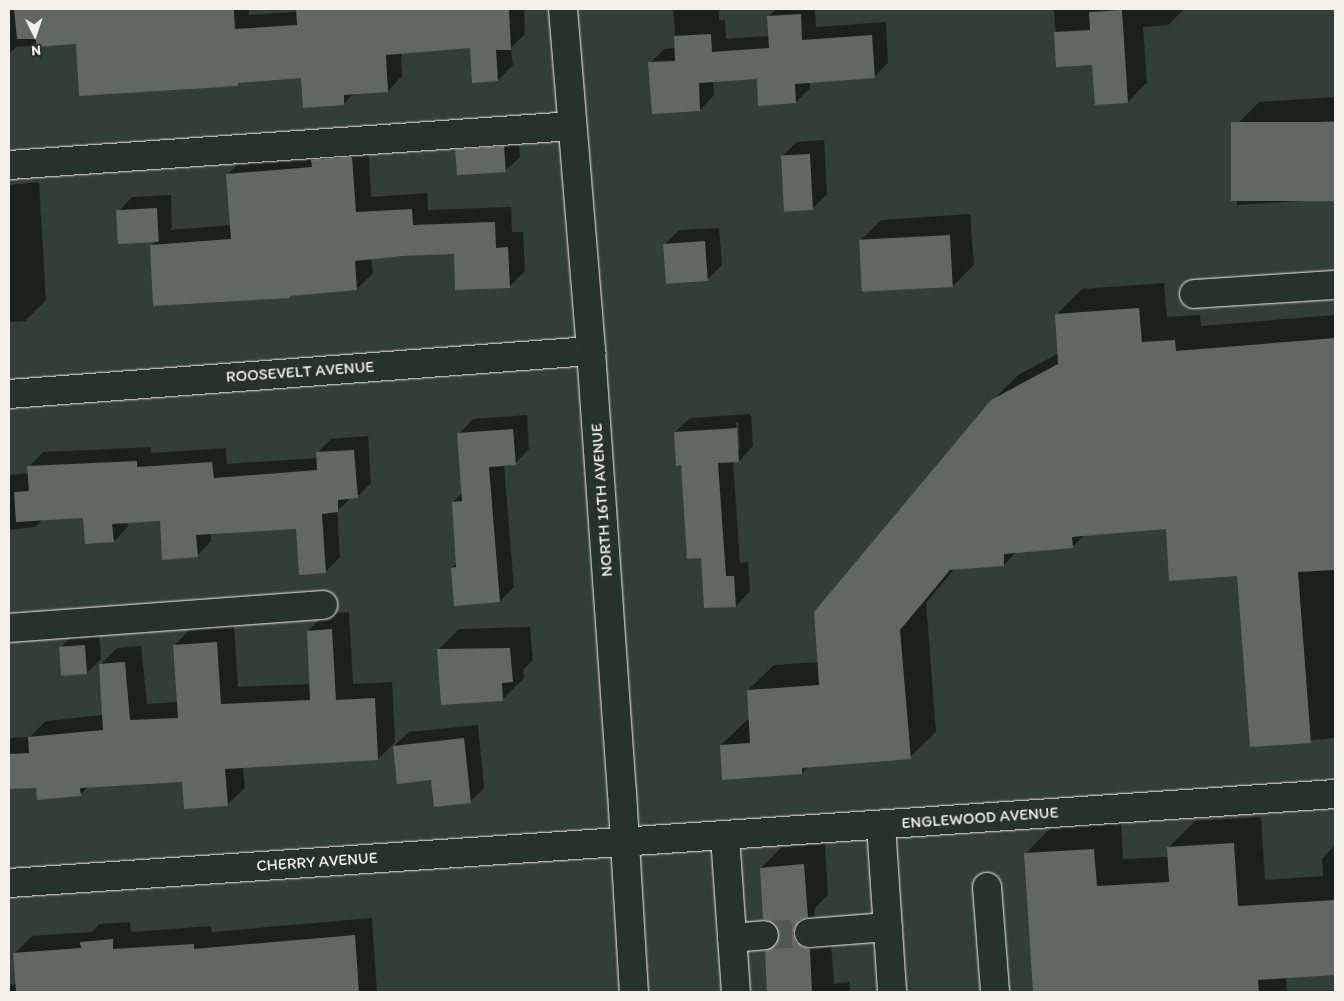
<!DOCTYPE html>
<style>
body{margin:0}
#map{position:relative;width:1344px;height:1001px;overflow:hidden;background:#323e38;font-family:Itim,sans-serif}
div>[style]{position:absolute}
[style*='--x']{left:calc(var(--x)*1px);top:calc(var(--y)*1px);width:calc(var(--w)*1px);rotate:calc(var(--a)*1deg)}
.shadow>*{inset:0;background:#0007}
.building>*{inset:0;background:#5f6861;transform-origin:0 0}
.minor-tunnel>*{height:28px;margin-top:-14px;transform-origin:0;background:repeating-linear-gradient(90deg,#4f5952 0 28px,transparent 0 42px)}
.roads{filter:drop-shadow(0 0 1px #f4f1e8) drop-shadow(0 0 1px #f4f1e8)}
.minor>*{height:28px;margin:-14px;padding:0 14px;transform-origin:14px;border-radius:14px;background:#26332d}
.major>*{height:28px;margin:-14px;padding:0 14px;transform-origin:14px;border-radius:14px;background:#26332d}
span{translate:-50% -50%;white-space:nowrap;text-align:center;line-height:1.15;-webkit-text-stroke:4.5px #26332d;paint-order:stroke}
.street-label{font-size:16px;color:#f4f1e8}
.frame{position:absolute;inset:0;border:10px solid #f4f1e8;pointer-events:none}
.north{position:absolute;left:10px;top:10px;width:50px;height:50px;-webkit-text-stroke:4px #26332d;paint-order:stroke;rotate:176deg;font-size:14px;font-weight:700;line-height:20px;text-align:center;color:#f4f1e8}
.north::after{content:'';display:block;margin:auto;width:18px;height:22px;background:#f4f1e8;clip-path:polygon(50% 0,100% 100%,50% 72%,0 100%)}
</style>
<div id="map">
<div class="shadow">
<i style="clip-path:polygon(9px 9px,249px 9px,249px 15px,297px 12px,297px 9px,524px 9px,525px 34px,511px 48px,513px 65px,498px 80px,471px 46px,401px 52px,402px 76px,388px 91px,354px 93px,344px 104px,302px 77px,241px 81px,238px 85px,77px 43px,16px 47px,9px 54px)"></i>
<i style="clip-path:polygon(673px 9px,719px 9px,719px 20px,725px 20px,726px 39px,769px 36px,768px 17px,776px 9px,815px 9px,816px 27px,886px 22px,888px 63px,874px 77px,810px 82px,810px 88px,796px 102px,758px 78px,713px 81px,714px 95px,700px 110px,650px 63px,664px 49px,676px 48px)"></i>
<i style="clip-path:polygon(1054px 9px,1184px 9px,1168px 25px,1143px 27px,1147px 82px,1128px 102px,1093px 64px,1058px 66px)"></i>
<i style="clip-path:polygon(1335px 97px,1335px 121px,1259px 125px,1259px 128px,1335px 123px,1335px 199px,1237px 205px,1232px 129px,1259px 102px)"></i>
<i style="clip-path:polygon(518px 133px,520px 157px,505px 171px,456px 150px,470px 136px)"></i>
<i style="clip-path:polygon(824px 140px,827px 194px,812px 209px,782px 156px,797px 142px)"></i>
<i style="clip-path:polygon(368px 142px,371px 197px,427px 193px,428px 210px,511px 207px,512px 232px,523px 232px,525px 271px,509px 287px,455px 253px,371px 258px,373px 273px,357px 289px,291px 295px,289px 297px,151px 246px,155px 241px,118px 212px,132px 197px,171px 195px,172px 227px,170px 230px,231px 225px,227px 175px,243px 159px)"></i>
<i style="clip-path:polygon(39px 182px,46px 300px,25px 321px,9px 322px,9px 185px)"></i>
<i style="clip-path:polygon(970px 214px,974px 265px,953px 286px,860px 241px,881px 220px)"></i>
<i style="clip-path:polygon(719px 228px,722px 265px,708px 279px,665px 244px,679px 230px)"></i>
<i style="clip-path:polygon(1164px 283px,1167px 317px,1200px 315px,1201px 326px,1335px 315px,1335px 738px,1251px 746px,1238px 575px,1167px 528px,1085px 535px,1072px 547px,1017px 551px,1004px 565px,955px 568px,926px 603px,936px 732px,910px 757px,809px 766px,802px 773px,721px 745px,747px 720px,750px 719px,748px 690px,774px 665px,819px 662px,992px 401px,1018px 375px,1059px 353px,1056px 315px,1082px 289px)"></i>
<i style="clip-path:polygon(evenodd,751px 414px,753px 446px,739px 461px,733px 461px,740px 563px,748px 562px,750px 591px,736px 606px,703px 556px,675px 432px,690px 418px,751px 414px,736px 422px,738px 422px,740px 449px,737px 449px,736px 422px)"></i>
<i style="clip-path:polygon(527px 415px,529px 449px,515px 464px,504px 465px,514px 587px,500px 601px,452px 568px,457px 563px,453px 502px,463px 492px,459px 434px,473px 419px)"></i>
<i style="clip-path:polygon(368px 436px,371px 483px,357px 497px,351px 498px,337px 511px,340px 557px,325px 572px,297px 528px,211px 533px,211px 541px,197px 556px,161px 520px,127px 522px,128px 527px,114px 541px,84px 516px,43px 519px,35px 527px,9px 530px,9px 475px,29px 473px,29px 467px,43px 452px,151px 447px,151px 453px,226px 448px,227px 464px,317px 458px,317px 453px,331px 439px)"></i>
<i style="clip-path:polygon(349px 612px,353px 684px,392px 682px,395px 742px,378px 759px,243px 767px,245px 788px,227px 805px,183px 781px,89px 786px,80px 795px,37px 786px,9px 788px,9px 738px,30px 737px,46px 721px,103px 715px,100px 665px,117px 648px,141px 646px,147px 704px,178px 702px,174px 646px,191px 628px,234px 626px,238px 687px,311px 684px,308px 631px,325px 614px)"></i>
<i style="clip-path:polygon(530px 627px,533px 660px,523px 670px,524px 678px,503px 699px,438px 650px,459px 629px)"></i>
<i style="clip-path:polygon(99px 631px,101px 659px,87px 673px,61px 647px,75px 633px)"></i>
<i style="clip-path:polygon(478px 725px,484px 788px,470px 802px,394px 746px,409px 732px)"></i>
<i style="clip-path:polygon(1261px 817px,1265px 880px,1323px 876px,1322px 859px,1335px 845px,1335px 974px,1286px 977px,1287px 992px,1034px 992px,1025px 854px,1052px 827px,1121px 823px,1123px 859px,1169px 857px,1168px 848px,1195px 821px)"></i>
<i style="clip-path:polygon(825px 844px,828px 895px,815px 908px,814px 913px,817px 921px,830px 928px,834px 984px,849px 982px,850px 992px,769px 992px,766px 951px,781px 934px,761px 868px,782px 847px)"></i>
<i style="clip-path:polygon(372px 918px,377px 992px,9px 992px,9px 985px,17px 984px,14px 954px,32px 936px,92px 932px,99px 924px,130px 922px,131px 932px,211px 926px,212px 932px)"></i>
</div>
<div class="building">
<i style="clip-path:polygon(14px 9px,234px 9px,235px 29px,297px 25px,296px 9px,509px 9px,511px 50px,496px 50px,498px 81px,472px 83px,470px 48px,386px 55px,388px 92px,344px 95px,344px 105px,303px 108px,301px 78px,238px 83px,238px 86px,79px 96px,76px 44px,36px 47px,36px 39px,17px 39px)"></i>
<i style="clip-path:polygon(1122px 10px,1128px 103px,1095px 105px,1092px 65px,1056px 67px,1054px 32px,1090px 30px,1089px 12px)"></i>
<i style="clip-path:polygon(801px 14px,802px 40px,872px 35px,875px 78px,795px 84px,796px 103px,758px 106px,757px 79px,699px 83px,700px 111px,652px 114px,648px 62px,675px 61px,674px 36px,711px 34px,712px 52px,769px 48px,767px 16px)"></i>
<i style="left:1335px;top:122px;width:79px;height:104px;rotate:90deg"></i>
<i style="left:504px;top:146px;width:26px;height:49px;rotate:86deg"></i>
<i style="left:810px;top:154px;width:56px;height:29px;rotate:87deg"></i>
<i style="clip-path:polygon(352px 157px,356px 212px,412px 209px,413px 225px,495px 222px,496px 248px,508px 247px,510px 288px,455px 290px,454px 254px,403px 256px,355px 261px,357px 290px,290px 296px,290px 298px,153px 306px,150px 245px,231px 239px,226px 174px,312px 167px,311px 160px)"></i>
<i style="left:157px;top:208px;width:34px;height:41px;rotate:87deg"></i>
<i style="left:950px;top:235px;width:52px;height:91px;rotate:87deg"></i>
<i style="left:705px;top:241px;width:40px;height:42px;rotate:86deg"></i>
<i style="clip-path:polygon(1139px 308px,1142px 342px,1175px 340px,1176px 351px,1335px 338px,1335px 570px,1298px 572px,1311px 743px,1250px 747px,1237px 576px,1169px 581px,1166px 529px,1072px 537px,1073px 548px,1004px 554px,1004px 566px,950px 570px,900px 630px,911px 759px,802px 768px,802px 774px,722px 780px,720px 745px,750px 743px,747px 690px,819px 685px,814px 612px,991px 400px,1058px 364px,1055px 314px)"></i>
<i style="clip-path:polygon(737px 428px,739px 462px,718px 463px,726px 576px,734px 576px,736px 607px,704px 608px,701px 558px,687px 559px,681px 465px,676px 466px,674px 432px)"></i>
<i style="clip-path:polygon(513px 429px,516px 465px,489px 467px,500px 602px,454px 606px,451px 568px,456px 567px,452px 502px,462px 501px,457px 433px)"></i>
<i style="clip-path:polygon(354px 450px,358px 498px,338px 500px,338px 512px,322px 514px,326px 573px,299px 575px,296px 529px,196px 535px,198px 557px,162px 560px,160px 521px,112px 524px,114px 542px,85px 544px,83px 518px,16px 522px,14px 492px,29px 491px,27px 466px,137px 461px,137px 467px,212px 462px,214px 478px,317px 470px,316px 452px)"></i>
<i style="clip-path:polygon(332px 629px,336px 700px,375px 698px,378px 760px,225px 769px,228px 806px,184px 809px,182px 782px,80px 788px,81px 796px,37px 800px,36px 788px,9px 789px,9px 754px,29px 753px,28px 737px,103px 730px,99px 664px,125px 662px,130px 720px,178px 718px,173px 645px,217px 642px,221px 704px,310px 700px,307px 631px)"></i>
<i style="left:85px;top:645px;width:29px;height:26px;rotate:86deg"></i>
<i style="clip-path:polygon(510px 648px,513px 682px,502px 683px,503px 701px,441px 705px,437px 649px)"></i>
<i style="clip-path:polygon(464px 738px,471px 803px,434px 807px,431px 780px,397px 784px,393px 746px)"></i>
<i style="clip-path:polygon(1234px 843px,1238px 906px,1335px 900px,1335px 975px,1258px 980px,1259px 992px,1033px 992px,1024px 853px,1094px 849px,1097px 886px,1169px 882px,1167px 847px)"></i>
<i style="clip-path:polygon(804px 864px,808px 917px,800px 920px,795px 927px,793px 934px,796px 942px,803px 947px,810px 949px,812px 992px,767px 992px,765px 951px,773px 947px,778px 941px,780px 934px,776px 926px,770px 921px,763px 919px,760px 868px)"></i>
<i style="clip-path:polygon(355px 935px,359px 992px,16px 992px,13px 953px,81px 948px,80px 942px,113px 939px,113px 949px,194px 944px,194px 949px)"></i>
</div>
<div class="minor-tunnel">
<i style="--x:764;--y:935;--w:45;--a:-2.5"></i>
</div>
<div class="roads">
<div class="minor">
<i style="--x:9;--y:165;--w:564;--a:-3.96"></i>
<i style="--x:1194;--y:294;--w:141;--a:-3.7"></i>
<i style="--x:9;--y:394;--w:584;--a:-4.23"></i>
<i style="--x:9;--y:628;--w:315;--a:-4.2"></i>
<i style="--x:881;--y:825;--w:167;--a:86.2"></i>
<i style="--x:725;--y:836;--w:156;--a:86"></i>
<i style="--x:9;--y:883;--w:1329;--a:-3.84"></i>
<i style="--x:987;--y:887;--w:105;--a:85.6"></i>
<i style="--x:809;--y:933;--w:79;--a:-4.3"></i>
<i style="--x:732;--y:938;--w:32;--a:-5"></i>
</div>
<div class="major">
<i style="--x:563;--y:9;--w:343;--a:85.3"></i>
<i style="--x:591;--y:351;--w:442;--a:86"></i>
<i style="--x:622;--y:792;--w:200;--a:86.6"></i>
</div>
</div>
<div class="street-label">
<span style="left:300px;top:372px;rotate:-4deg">ROOSEVELT AVENUE</span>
<span style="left:602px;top:500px;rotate:-94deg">NORTH 16TH AVENUE</span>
<span style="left:980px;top:818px;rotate:-4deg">ENGLEWOOD AVENUE</span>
<span style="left:317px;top:862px;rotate:-4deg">CHERRY AVENUE</span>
</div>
<div class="frame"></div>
<div class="north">N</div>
</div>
